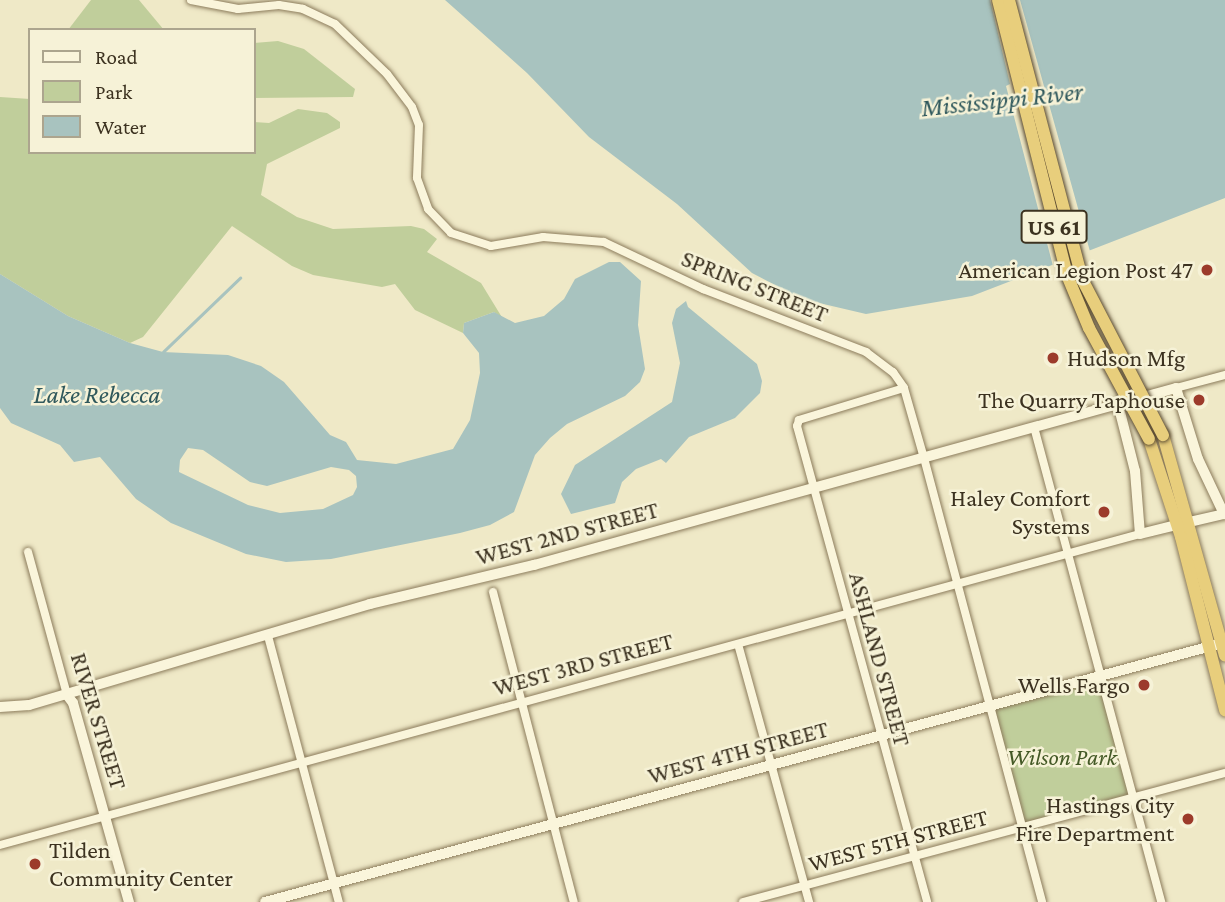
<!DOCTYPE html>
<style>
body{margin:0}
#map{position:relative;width:1225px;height:902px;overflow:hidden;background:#efe9c7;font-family:"Crimson Pro",serif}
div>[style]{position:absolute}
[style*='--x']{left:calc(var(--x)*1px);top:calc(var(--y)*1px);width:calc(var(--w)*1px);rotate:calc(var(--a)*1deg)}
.green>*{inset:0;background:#c0ce9b;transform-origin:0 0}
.water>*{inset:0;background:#a8c3bf}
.pier>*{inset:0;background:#efe9c7}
.stream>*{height:2.5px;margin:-1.25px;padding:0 1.25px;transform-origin:1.25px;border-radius:1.25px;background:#a8c3bf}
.roads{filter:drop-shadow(0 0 2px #8c7c5c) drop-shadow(0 0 2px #8c7c5c)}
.minor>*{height:8px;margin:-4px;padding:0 4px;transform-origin:4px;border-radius:4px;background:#faf5db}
.tertiary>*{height:10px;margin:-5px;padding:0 5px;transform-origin:5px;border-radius:5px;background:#faf5db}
.trunk>*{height:12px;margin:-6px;padding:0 6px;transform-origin:6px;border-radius:6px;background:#e8ce7c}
.bridges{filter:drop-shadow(0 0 2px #5a4a30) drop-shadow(0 0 2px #5a4a30)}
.trunk-bridge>*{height:12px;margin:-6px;padding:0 6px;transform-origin:6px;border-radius:6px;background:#e8ce7c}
.dots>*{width:19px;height:19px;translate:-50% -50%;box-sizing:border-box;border:4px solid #f6f2d7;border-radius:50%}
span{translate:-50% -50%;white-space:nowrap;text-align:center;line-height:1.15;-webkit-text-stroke:5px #f6f2d7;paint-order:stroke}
.shield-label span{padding:2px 5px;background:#f6f2d7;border:2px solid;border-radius:5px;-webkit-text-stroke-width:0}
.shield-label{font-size:23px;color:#3c3220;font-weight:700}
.poi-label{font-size:24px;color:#3c3220}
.right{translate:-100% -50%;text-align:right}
.left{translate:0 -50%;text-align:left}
.street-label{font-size:24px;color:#3c3220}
.park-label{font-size:24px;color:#445926;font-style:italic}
.water-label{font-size:26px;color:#2f585c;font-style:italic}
.legend{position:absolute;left:28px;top:28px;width:228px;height:126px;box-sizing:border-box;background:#f6f2d7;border:2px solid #aca58e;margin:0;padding:9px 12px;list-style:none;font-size:21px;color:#3c3220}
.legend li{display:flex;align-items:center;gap:14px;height:35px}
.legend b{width:35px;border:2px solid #aca58e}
</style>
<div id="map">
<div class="green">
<i style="clip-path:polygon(91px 0,139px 0,164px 30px,68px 30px)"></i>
<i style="clip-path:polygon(278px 41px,304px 49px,355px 89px,353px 97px,254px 98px,254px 43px)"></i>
<i style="clip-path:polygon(0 97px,30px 99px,30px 152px,254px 152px,254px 122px,269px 123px,298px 109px,327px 113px,340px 122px,340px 128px,267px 164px,261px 195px,297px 217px,333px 229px,411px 226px,424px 229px,437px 239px,427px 252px,481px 283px,503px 319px,494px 312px,464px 323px,463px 333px,415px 310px,395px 284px,382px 287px,313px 275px,292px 266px,232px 226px,143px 337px,130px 343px,68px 316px,0 274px)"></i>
<i style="left:1099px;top:676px;width:125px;height:113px;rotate:75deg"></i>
</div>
<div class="water">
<i style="clip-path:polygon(445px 0,1225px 0,1225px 198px,972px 296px,866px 314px,802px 299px,752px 273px,677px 204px,589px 137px,527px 73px)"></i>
<i style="clip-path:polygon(evenodd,609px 262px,620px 262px,641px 281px,638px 325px,645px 369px,640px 382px,625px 396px,567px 424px,550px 438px,535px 455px,514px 512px,490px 525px,460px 533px,331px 559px,286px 562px,246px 554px,171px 523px,136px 499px,100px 457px,74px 462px,60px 445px,11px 423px,0 408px,0 274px,68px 316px,130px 343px,163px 352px,228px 355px,261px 366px,284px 382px,330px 435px,346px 442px,357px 460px,396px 464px,453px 449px,470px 420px,480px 373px,479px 353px,463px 333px,464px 323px,494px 312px,515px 323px,544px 316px,564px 299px,575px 279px,609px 262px,188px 448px,203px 450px,250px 482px,267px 486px,331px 467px,349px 470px,356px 476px,357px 487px,353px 495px,323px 509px,280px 513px,248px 505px,179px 472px,180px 460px,188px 448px)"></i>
<i style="clip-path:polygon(686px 301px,688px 307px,757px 364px,762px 381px,760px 393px,735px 418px,689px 437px,666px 463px,661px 459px,636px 469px,622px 482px,615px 503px,571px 514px,561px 494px,575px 465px,672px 402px,680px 363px,672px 323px,676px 309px)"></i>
</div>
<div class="pier">
<i style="clip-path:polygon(990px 0,1020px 0,1091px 255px,1054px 270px,1006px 86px,1010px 84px)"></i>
</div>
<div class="stream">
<i style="--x:163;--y:352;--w:107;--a:-43.9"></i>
</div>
<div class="roads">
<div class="minor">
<i style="--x:191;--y:0;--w:48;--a:10.8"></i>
<i style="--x:238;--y:9;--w:41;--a:-5.6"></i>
<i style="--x:279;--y:5;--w:24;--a:9"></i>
<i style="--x:303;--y:9;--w:35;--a:25"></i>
<i style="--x:335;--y:24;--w:72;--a:43.9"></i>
<i style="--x:387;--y:74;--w:41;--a:52.9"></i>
<i style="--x:412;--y:107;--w:19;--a:69"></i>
<i style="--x:419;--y:125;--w:53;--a:92.2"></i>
<i style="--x:417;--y:178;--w:33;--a:70"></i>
<i style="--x:428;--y:209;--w:33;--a:46"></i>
<i style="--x:451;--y:233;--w:42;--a:18"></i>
<i style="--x:491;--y:246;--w:53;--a:-9.8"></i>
<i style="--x:543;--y:237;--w:61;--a:4.7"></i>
<i style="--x:604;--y:242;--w:110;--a:25.4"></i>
<i style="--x:703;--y:289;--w:175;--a:21.1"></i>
<i style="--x:866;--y:352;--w:34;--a:37"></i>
<i style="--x:893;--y:372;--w:19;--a:55"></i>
<i style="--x:904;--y:388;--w:73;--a:74.1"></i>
<i style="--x:924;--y:458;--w:459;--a:75.1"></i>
<i style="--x:904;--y:388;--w:110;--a:163.1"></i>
<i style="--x:799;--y:420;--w:6;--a:108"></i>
<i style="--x:797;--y:426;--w:493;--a:74.7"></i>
<i style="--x:1176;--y:388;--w:51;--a:-14.9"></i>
<i style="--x:1034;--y:427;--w:492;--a:75"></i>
<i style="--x:28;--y:552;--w:148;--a:74.7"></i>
<i style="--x:493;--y:592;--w:320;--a:75.4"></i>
<i style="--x:268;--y:636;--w:275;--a:75.1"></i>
<i style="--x:738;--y:644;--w:268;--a:74.6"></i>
<i style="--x:0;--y:845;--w:1182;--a:-15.26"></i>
<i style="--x:743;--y:902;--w:499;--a:-15"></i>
</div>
<div class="tertiary">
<i style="--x:1118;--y:404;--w:69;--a:75.8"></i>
<i style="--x:1135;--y:471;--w:63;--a:85.5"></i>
<i style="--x:1140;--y:534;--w:38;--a:-14"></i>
<i style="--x:67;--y:695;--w:10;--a:53"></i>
<i style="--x:73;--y:703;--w:207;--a:74.3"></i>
<i style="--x:0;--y:707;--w:29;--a:-4"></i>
<i style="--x:29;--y:705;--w:356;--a:-16.5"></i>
<i style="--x:370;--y:604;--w:169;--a:-13.4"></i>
<i style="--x:534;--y:565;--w:666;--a:-15.41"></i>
<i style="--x:1176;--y:388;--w:74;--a:72.8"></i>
<i style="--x:1198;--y:459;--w:61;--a:64.7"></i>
<i style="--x:1224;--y:514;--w:35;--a:167"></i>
<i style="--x:265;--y:902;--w:991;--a:-15.14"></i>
</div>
<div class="trunk">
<i style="--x:1163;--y:435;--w:229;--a:74.3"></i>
<i style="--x:1149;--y:439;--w:103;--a:71.9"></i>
<i style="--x:1181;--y:537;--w:179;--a:75.7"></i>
</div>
</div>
<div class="bridges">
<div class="trunk-bridge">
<i style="--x:998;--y:0;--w:284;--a:75.9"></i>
<i style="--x:1067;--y:275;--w:57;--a:67.5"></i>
<i style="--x:1089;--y:328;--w:126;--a:61.6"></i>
<i style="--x:1009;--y:0;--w:288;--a:75.3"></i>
<i style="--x:1082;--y:279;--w:176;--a:62.6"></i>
</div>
</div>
<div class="dots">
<i style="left:1207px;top:270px;background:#9c3b2b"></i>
<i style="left:1053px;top:358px;background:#9c3b2b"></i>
<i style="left:1199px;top:400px;background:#9c3b2b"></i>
<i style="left:1104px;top:512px;background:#9c3b2b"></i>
<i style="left:1144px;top:685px;background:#9c3b2b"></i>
<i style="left:1188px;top:819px;background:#9c3b2b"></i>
<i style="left:35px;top:864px;background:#9c3b2b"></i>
</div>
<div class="shield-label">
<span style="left:1054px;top:227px">US 61</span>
</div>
<div class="poi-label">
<span class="right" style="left:1193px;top:270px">American Legion Post 47</span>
<span class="left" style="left:1067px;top:358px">Hudson Mfg</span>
<span class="right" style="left:1185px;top:400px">The Quarry Taphouse</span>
<span class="right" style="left:1090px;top:512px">Haley Comfort<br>Systems</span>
<span class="right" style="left:1130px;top:685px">Wells Fargo</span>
<span class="right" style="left:1174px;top:819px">Hastings City<br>Fire Department</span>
<span class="left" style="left:49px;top:864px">Tilden<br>Community Center</span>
</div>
<div class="street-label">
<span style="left:755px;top:286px;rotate:22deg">SPRING STREET</span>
<span style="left:567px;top:533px;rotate:-15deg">WEST 2ND STREET</span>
<span style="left:880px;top:659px;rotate:75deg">ASHLAND STREET</span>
<span style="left:583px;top:664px;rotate:-15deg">WEST 3RD STREET</span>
<span style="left:99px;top:721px;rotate:73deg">RIVER STREET</span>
<span style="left:738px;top:752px;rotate:-15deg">WEST 4TH STREET</span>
<span style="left:898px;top:840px;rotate:-15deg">WEST 5TH STREET</span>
</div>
<div class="park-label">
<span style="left:1062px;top:757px">Wilson Park</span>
</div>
<div class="water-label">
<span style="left:1002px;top:100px;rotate:-6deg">Mississippi River</span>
<span style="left:97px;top:395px">Lake Rebecca</span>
</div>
<ul class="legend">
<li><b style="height:9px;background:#faf5db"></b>Road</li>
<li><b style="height:19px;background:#c0ce9b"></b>Park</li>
<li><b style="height:19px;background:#a8c3bf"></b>Water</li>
</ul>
</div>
